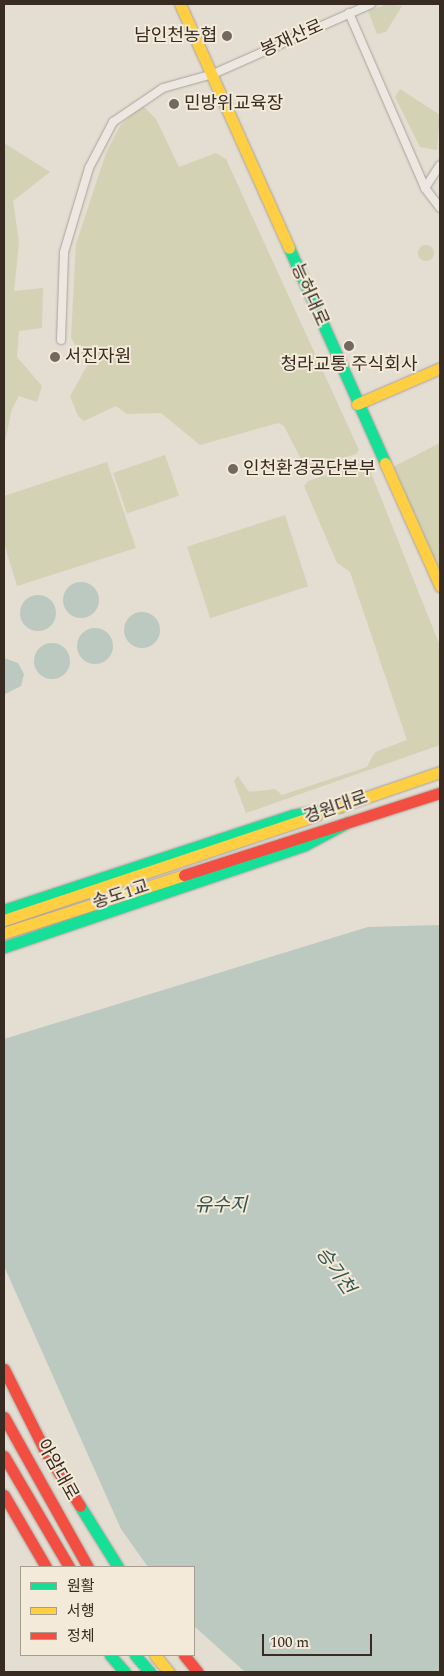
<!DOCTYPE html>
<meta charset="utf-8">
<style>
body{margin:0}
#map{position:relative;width:444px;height:1676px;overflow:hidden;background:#e3ddd2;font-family:Spectral,"Noto Sans KR",serif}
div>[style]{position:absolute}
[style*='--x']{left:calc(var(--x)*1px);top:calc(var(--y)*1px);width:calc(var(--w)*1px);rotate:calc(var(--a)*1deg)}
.green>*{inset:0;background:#d3d2b5;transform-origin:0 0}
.round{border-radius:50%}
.water>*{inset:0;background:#bbc9c0}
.roads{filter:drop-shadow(0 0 1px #a9a29a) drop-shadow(0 0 1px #a9a29a)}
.street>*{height:8px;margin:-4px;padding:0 4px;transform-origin:4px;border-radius:4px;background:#ece8e1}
.fast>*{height:11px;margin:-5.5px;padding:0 5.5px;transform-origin:5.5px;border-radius:5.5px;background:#16e098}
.slow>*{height:11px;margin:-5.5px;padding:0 5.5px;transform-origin:5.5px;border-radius:5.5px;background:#ffcf43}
.jam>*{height:11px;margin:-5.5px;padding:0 5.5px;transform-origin:5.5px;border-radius:5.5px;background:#f24e42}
.dots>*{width:14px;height:14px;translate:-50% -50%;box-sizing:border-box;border:2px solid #f3ead9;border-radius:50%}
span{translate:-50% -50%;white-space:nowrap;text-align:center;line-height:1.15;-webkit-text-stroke:4px #f3ead9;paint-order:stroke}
.poi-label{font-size:18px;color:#382b22}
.right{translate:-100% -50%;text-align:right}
.left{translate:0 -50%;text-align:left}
.street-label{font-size:18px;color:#382b22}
.water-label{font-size:19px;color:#325652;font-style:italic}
.frame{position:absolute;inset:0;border:5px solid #382b22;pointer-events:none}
.legend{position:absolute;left:20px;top:1566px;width:175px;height:90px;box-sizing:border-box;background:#f3ead9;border:1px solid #a89e90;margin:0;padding:6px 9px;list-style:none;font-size:15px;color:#382b22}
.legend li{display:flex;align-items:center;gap:10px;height:25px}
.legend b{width:25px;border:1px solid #a89e90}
.scale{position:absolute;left:262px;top:1634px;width:110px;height:22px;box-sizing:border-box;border:2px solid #382b22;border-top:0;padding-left:6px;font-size:15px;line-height:18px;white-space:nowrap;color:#382b22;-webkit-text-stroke:4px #f3ead9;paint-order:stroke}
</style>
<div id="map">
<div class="green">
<i style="clip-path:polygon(388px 4px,402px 6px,386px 32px,377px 34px,368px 11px)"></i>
<i style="clip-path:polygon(400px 89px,440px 115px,437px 150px,420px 147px,395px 97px)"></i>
<i style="clip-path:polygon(142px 105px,156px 119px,179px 167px,216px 153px,226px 159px,359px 450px,356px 454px,306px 469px,284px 426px,278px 423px,200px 445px,161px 413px,127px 414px,116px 406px,84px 421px,78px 416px,70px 396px,88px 364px,71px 338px,76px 244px,106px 153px,120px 126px)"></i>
<i style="clip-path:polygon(4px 143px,50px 172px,13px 201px,19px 242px,14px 291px,43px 288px,42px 328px,19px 331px,17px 357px,42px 386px,37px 402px,19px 396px,12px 409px,4px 446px)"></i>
<i class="round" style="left:418px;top:245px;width:16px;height:16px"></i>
<i style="clip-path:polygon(440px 443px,440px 586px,387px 470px)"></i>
<i style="left:165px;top:455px;width:43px;height:55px;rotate:71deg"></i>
<i style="clip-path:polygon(107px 462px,136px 548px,17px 586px,4px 543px,4px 496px)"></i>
<i style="clip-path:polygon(363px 463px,368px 465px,440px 646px,440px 745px,246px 813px,234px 781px,238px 776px,249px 792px,275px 789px,282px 795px,367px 767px,375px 752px,407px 740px,350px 572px,337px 563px,304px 486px,308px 481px)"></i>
<i style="left:285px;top:515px;width:75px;height:103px;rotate:72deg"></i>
</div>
<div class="water">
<i class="round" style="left:63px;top:582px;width:36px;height:36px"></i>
<i class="round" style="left:20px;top:595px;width:36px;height:36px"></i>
<i class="round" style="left:124px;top:612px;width:36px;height:36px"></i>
<i class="round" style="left:77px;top:628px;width:36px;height:36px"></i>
<i class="round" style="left:34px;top:643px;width:36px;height:36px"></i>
<i style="clip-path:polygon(4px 658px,18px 663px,24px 674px,21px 686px,5px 694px)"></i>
<i style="clip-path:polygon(440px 925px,440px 1672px,245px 1672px,194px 1626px,194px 1567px,148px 1567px,121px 1529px,4px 1266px,4px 1039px,368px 927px)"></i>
</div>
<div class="roads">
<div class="street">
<i style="--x:349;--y:13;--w:191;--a:66.5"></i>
<i style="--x:425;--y:188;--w:25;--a:53"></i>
<i style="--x:425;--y:188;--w:27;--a:-57"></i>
<i style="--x:61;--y:340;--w:88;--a:-88"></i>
<i style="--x:64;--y:252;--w:88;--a:-73.4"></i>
<i style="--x:89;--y:168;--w:52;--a:-62.4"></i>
<i style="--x:113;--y:122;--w:60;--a:-34.2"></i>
<i style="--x:163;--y:88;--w:52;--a:-15.6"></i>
<i style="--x:213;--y:74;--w:173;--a:-23.9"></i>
</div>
<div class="fast">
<i style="--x:289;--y:248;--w:235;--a:65.9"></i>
<i style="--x:4;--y:910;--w:304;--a:-18.2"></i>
<i style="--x:293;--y:815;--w:50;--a:-10.4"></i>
<i style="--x:4;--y:947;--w:318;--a:-18.7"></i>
<i style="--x:305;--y:845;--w:49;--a:-28.1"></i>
<i style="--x:80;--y:1506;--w:72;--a:58.1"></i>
<i style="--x:110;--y:1655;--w:23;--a:49"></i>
<i style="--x:135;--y:1655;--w:23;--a:49"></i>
</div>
<div class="slow">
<i style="--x:180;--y:4;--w:267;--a:65.9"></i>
<i style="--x:357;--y:404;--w:90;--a:-23.4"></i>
<i style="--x:385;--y:463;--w:135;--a:65.9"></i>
<i style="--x:335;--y:808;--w:111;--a:-18.9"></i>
<i style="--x:4;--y:920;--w:330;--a:-18.5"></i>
<i style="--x:4;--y:933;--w:189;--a:-17.9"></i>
<i style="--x:155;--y:1655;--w:22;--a:51"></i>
</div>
<div class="jam">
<i style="--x:184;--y:875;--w:269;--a:-17.8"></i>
<i style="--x:4;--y:1369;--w:92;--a:63.4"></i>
<i style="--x:45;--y:1451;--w:65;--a:57.5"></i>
<i style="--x:4;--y:1417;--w:172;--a:60.8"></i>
<i style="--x:4;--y:1456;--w:129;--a:59.6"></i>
<i style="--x:4;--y:1495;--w:83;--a:59.7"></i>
<i style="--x:184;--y:1655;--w:22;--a:51"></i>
</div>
</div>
<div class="dots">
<i style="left:227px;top:36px;background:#746960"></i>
<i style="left:174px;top:104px;background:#746960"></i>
<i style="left:349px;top:346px;background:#746960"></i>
<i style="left:55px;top:357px;background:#746960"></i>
<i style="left:233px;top:469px;background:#746960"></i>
</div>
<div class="poi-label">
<span class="right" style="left:217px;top:36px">남인천농협</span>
<span class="left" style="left:184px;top:104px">민방위교육장</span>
<span class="left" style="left:65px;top:357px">서진자원</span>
<span style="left:349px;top:365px">청라교통 주식회사</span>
<span class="left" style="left:243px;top:469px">인천환경공단본부</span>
</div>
<div class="street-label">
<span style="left:292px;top:39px;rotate:-24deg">봉재산로</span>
<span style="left:309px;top:295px;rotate:66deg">능허대로</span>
<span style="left:336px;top:808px;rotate:-19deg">경원대로</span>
<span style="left:121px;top:895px;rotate:-18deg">송도1교</span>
<span style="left:57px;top:1470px;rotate:61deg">아암대로</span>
</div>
<div class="water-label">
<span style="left:221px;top:1206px">유수지</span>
<span style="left:335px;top:1271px;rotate:55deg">승기천</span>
</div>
<div class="frame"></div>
<ul class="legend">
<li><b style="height:6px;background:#16e098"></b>원활</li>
<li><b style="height:6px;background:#ffcf43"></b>서행</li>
<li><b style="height:6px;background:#f24e42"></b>정체</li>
</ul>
<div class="scale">100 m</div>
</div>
